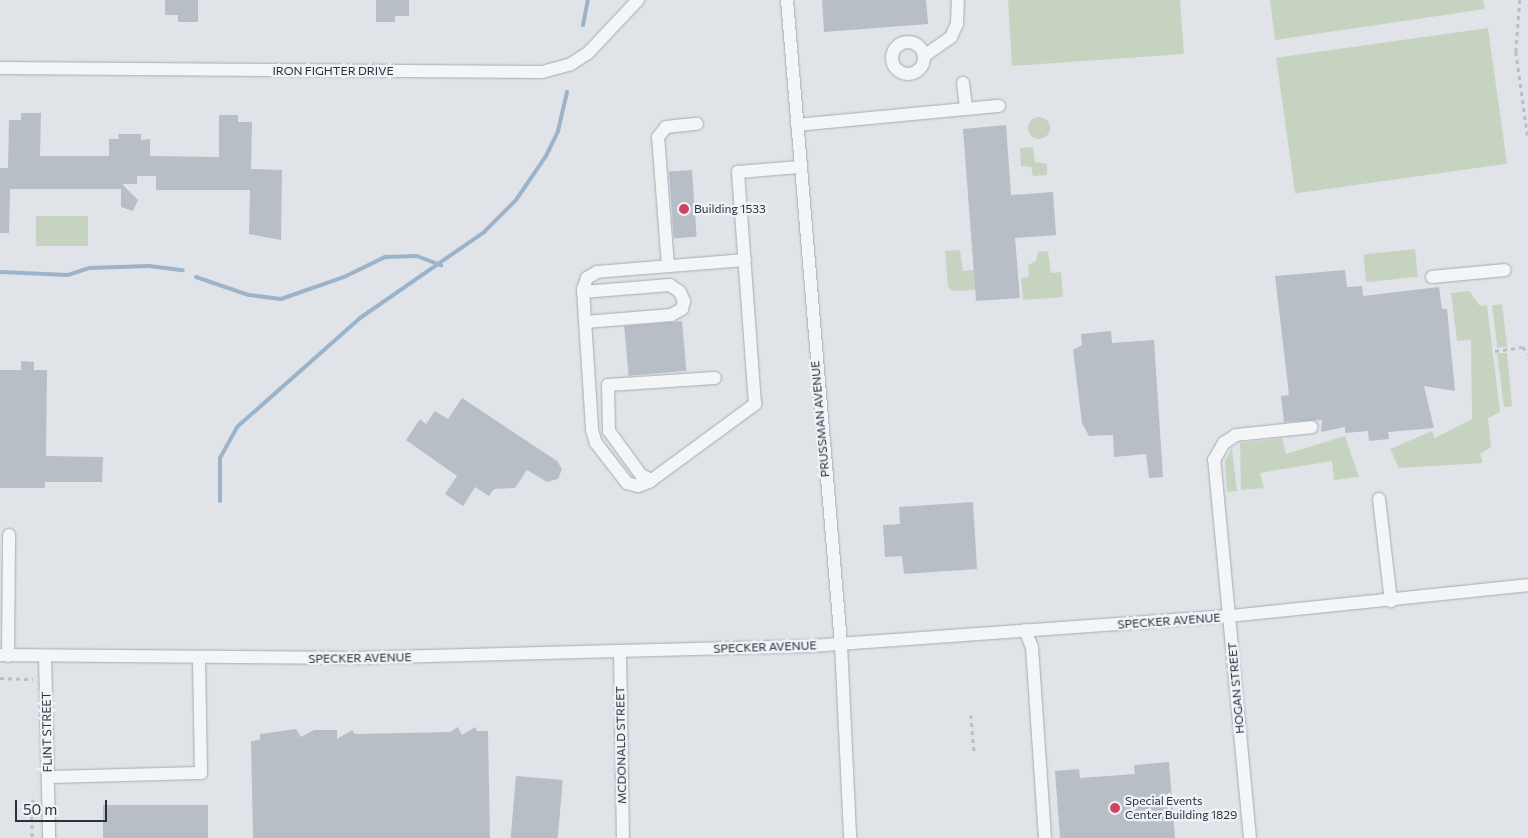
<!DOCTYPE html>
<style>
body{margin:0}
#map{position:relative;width:1528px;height:838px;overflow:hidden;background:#e0e4e9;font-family:Commissioner,sans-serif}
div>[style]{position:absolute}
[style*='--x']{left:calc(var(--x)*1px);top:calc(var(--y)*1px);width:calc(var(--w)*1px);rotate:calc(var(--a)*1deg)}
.green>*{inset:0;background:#c7d3c1;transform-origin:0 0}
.round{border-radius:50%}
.stream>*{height:4px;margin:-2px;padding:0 2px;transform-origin:2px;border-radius:2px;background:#9bb4c9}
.building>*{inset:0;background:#b7bec6;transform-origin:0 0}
.path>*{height:2.5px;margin-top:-1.25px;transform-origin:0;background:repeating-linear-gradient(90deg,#babfc4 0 4px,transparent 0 8px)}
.roads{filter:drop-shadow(0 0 1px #a5abb3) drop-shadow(0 0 1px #a5abb3)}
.minor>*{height:12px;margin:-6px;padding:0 6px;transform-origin:6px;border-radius:6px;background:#f3f5f7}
.minor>.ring{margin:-6px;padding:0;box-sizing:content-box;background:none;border:12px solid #f3f5f7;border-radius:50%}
.dots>*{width:14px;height:14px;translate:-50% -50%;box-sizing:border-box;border:2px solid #f0f3f6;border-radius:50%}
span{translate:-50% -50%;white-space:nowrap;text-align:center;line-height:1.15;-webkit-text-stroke:4.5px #f0f3f6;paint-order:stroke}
.street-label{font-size:12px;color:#293340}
.poi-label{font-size:12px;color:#293340}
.left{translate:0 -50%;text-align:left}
.scale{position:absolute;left:15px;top:800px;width:92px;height:22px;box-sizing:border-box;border:2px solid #293340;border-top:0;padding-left:6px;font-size:15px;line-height:18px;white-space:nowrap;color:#293340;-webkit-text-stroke:4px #f0f3f6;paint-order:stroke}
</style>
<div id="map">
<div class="green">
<i style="clip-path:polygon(1008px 0,1180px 0,1184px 54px,1012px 66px)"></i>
<i style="clip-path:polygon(1270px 0,1483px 0,1485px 9px,1275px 40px)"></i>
<i style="left:1488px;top:28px;width:137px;height:214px;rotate:82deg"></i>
<i class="round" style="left:1028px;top:117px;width:22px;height:22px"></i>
<i style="clip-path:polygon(1033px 147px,1035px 162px,1047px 164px,1047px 175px,1033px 176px,1031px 167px,1021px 166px,1020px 148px)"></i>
<i style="left:36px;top:216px;width:52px;height:30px"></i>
<i style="left:1415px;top:249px;width:28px;height:52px;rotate:84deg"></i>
<i style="clip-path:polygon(960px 250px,963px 271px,974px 270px,975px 290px,953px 291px,948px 287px,945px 251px)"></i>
<i style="clip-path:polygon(1048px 251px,1051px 273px,1061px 272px,1063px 297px,1023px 300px,1021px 278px,1029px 277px,1028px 265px,1036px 261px,1038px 252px)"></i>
<i style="clip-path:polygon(1469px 291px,1480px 306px,1487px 305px,1500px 412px,1488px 418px,1491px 447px,1480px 454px,1483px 463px,1399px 468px,1390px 449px,1432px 431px,1435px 438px,1472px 419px,1471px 340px,1457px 341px,1451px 293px)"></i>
<i style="left:1502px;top:304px;width:43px;height:10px;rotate:83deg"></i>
<i style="clip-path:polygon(1497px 353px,1507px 353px,1512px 406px,1504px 407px)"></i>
<i style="clip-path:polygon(1345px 436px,1359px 477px,1334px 480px,1332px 461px,1260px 473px,1264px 488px,1241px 490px,1240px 443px,1282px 438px,1286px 454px)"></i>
<i style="clip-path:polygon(1232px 448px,1237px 491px,1227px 492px,1225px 461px)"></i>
</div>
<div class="stream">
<i style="--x:583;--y:25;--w:25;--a:-79"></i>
<i style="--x:0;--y:272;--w:68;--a:2.5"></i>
<i style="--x:68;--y:275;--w:22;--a:-18"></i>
<i style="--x:89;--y:268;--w:60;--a:-1.9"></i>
<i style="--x:149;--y:266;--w:34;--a:7"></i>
<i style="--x:196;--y:277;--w:56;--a:18.8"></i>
<i style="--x:249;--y:295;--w:32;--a:7"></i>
<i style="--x:281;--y:299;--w:67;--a:-19.2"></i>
<i style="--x:344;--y:277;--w:46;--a:-26"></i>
<i style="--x:385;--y:257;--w:32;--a:-2"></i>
<i style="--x:417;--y:256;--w:26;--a:21"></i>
<i style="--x:220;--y:501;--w:43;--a:-90"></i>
<i style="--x:220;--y:458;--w:35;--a:-61"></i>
<i style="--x:237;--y:427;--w:164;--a:-41.5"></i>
<i style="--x:360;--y:318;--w:151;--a:-34.7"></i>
<i style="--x:484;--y:232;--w:45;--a:-45"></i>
<i style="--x:516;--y:200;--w:53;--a:-55.7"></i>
<i style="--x:546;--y:156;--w:28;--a:-64"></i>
<i style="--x:558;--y:131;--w:40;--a:-77"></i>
</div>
<div class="building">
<i style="clip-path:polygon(165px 0,198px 0,198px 22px,178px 22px,178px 15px,165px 15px)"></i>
<i style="clip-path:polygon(376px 0,409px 0,409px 16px,395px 16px,395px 22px,376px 22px)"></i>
<i style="clip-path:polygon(822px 0,926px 0,928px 24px,824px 32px)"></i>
<i style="clip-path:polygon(21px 113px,41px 113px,40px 156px,109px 156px,109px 139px,119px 139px,118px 134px,141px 134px,141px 140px,150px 139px,150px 156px,219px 157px,219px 115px,238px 115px,238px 122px,252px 122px,251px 169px,282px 170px,281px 240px,249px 234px,250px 190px,156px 190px,156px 176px,137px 176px,137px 184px,122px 184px,138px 200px,133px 211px,121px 207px,121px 189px,10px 189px,9px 233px,0 233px,0 168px,8px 168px,9px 120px,21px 120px)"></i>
<i style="clip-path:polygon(1006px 125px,1011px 195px,1053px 192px,1056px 235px,1015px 238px,1020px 298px,976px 301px,963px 129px)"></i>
<i style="left:692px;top:170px;width:67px;height:23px;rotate:86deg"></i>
<i style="clip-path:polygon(1345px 270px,1347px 287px,1362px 286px,1363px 296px,1439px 287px,1442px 309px,1447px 309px,1455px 391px,1424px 386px,1434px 428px,1388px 432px,1389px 439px,1369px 441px,1368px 431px,1345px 433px,1345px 427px,1321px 432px,1322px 420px,1284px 422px,1281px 396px,1289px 395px,1275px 276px)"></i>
<i style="left:682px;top:321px;width:50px;height:58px;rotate:85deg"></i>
<i style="clip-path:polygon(1111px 331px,1112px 343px,1154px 340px,1163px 477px,1149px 478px,1146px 454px,1114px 457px,1113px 435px,1089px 436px,1082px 423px,1073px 350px,1082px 345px,1081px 334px)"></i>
<i style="clip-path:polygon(21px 361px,34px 362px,34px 370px,47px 370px,46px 456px,103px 457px,102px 482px,45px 482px,45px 488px,0 488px,0 370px,21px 370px)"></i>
<i style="clip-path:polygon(462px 398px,557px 461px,562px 469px,558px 479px,547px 482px,527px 470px,515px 488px,494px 489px,489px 496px,475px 487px,463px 506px,445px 494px,457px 476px,406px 440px,420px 419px,426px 424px,435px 411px,448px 419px)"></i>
<i style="clip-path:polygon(973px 502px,977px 569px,904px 574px,902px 556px,885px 557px,883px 525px,900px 524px,899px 507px)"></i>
<i style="clip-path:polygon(458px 727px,462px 735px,475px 727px,477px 731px,488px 731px,490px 838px,253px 838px,251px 741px,260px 740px,260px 734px,296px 729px,301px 737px,314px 730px,337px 730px,337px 739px,352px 730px,355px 734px,450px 732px)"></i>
<i style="clip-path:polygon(1169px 762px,1175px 838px,1060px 838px,1055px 771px,1079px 769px,1080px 778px,1135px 774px,1134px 765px)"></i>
<i style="left:516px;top:776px;width:47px;height:62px;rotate:5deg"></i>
<i style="left:208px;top:805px;width:33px;height:105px;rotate:90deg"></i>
</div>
<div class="path">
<i style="--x:1520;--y:0;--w:52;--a:94.4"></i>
<i style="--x:1516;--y:52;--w:87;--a:82.1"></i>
<i style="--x:1495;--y:351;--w:28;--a:-8"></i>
<i style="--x:1523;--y:347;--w:9;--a:54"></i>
<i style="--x:0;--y:678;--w:33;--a:2"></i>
<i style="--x:971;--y:715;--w:38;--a:85"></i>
<i style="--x:32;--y:837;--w:34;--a:-92"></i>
<i style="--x:31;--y:803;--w:6;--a:-51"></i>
</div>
<div class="roads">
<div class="minor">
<i style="--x:787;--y:0;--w:646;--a:85.21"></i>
<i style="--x:841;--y:644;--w:194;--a:87.3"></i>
<i class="ring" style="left:892px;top:42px;width:20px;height:20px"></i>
<i style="--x:924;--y:56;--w:33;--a:-35"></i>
<i style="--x:951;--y:37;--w:14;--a:-65"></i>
<i style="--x:957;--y:24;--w:24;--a:-88"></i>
<i style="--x:0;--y:68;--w:542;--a:0.42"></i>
<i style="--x:542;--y:72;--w:30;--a:-15"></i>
<i style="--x:571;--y:64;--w:20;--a:-33"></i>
<i style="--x:588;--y:53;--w:73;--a:-46.7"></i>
<i style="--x:963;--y:83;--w:26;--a:83"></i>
<i style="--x:797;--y:125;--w:203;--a:-5.4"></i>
<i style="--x:745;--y:260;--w:148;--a:175.4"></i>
<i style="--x:597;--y:272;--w:12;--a:149"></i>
<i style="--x:587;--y:278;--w:12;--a:110"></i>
<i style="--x:583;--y:289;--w:141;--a:86.3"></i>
<i style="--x:592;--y:430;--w:14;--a:73"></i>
<i style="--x:596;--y:443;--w:51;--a:52.2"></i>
<i style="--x:627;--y:483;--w:11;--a:15"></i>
<i style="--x:638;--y:486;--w:12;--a:-20"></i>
<i style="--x:649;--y:482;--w:132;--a:-36.3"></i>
<i style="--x:755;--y:404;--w:233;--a:-94.2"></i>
<i style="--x:738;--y:172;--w:62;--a:-4.6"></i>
<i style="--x:668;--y:266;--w:129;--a:-94.4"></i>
<i style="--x:658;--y:137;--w:13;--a:-51"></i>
<i style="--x:666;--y:127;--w:31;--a:-6"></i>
<i style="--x:1432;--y:277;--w:73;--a:-5.5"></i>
<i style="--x:583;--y:292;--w:87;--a:-4.6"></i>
<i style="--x:670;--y:285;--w:12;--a:35"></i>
<i style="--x:680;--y:292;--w:10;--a:66"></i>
<i style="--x:684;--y:301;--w:8;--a:104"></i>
<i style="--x:682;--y:309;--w:13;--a:151"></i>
<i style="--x:671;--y:315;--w:86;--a:175.3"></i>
<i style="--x:652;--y:480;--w:12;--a:-156"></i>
<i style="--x:641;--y:475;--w:54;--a:-126"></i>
<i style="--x:609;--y:431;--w:46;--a:-91.2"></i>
<i style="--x:608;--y:385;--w:107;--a:-3.7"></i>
<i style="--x:1379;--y:499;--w:103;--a:83.3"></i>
<i style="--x:1025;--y:630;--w:18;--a:68"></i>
<i style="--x:1032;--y:647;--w:191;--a:86.1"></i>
<i style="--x:620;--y:652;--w:186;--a:89.1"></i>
<i style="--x:0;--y:655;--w:353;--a:0.5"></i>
<i style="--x:353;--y:658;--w:457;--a:-1.5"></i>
<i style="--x:810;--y:646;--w:421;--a:-4.1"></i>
<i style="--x:1230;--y:616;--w:300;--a:-5.9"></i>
<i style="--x:8;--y:656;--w:121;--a:-89.5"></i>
<i style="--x:45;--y:656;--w:182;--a:88.7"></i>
<i style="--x:48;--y:777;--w:153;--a:-1.5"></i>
<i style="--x:201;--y:773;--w:114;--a:-91"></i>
<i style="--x:1250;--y:838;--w:380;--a:-95.4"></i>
<i style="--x:1214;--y:460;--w:20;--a:-60"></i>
<i style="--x:1224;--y:443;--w:14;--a:-34"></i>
<i style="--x:1236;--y:435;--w:76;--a:-6"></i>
</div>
</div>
<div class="dots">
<i style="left:684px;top:209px;background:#ce4562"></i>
<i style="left:1115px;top:808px;background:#ce4562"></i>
</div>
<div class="street-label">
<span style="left:333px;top:71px">IRON FIGHTER DRIVE</span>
<span style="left:820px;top:419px;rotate:-95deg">PRUSSMAN AVENUE</span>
<span style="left:1169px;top:621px;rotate:-4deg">SPECKER AVENUE</span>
<span style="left:765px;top:647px;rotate:-2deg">SPECKER AVENUE</span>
<span style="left:360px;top:658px;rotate:-1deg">SPECKER AVENUE</span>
<span style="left:1236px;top:688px;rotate:-95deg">HOGAN STREET</span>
<span style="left:47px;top:732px;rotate:-91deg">FLINT STREET</span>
<span style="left:621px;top:745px;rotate:-91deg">MCDONALD STREET</span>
</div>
<div class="poi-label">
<span class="left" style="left:694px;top:209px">Building 1533</span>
<span class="left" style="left:1125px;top:808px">Special Events<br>Center Building 1829</span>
</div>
<div class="scale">50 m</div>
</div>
